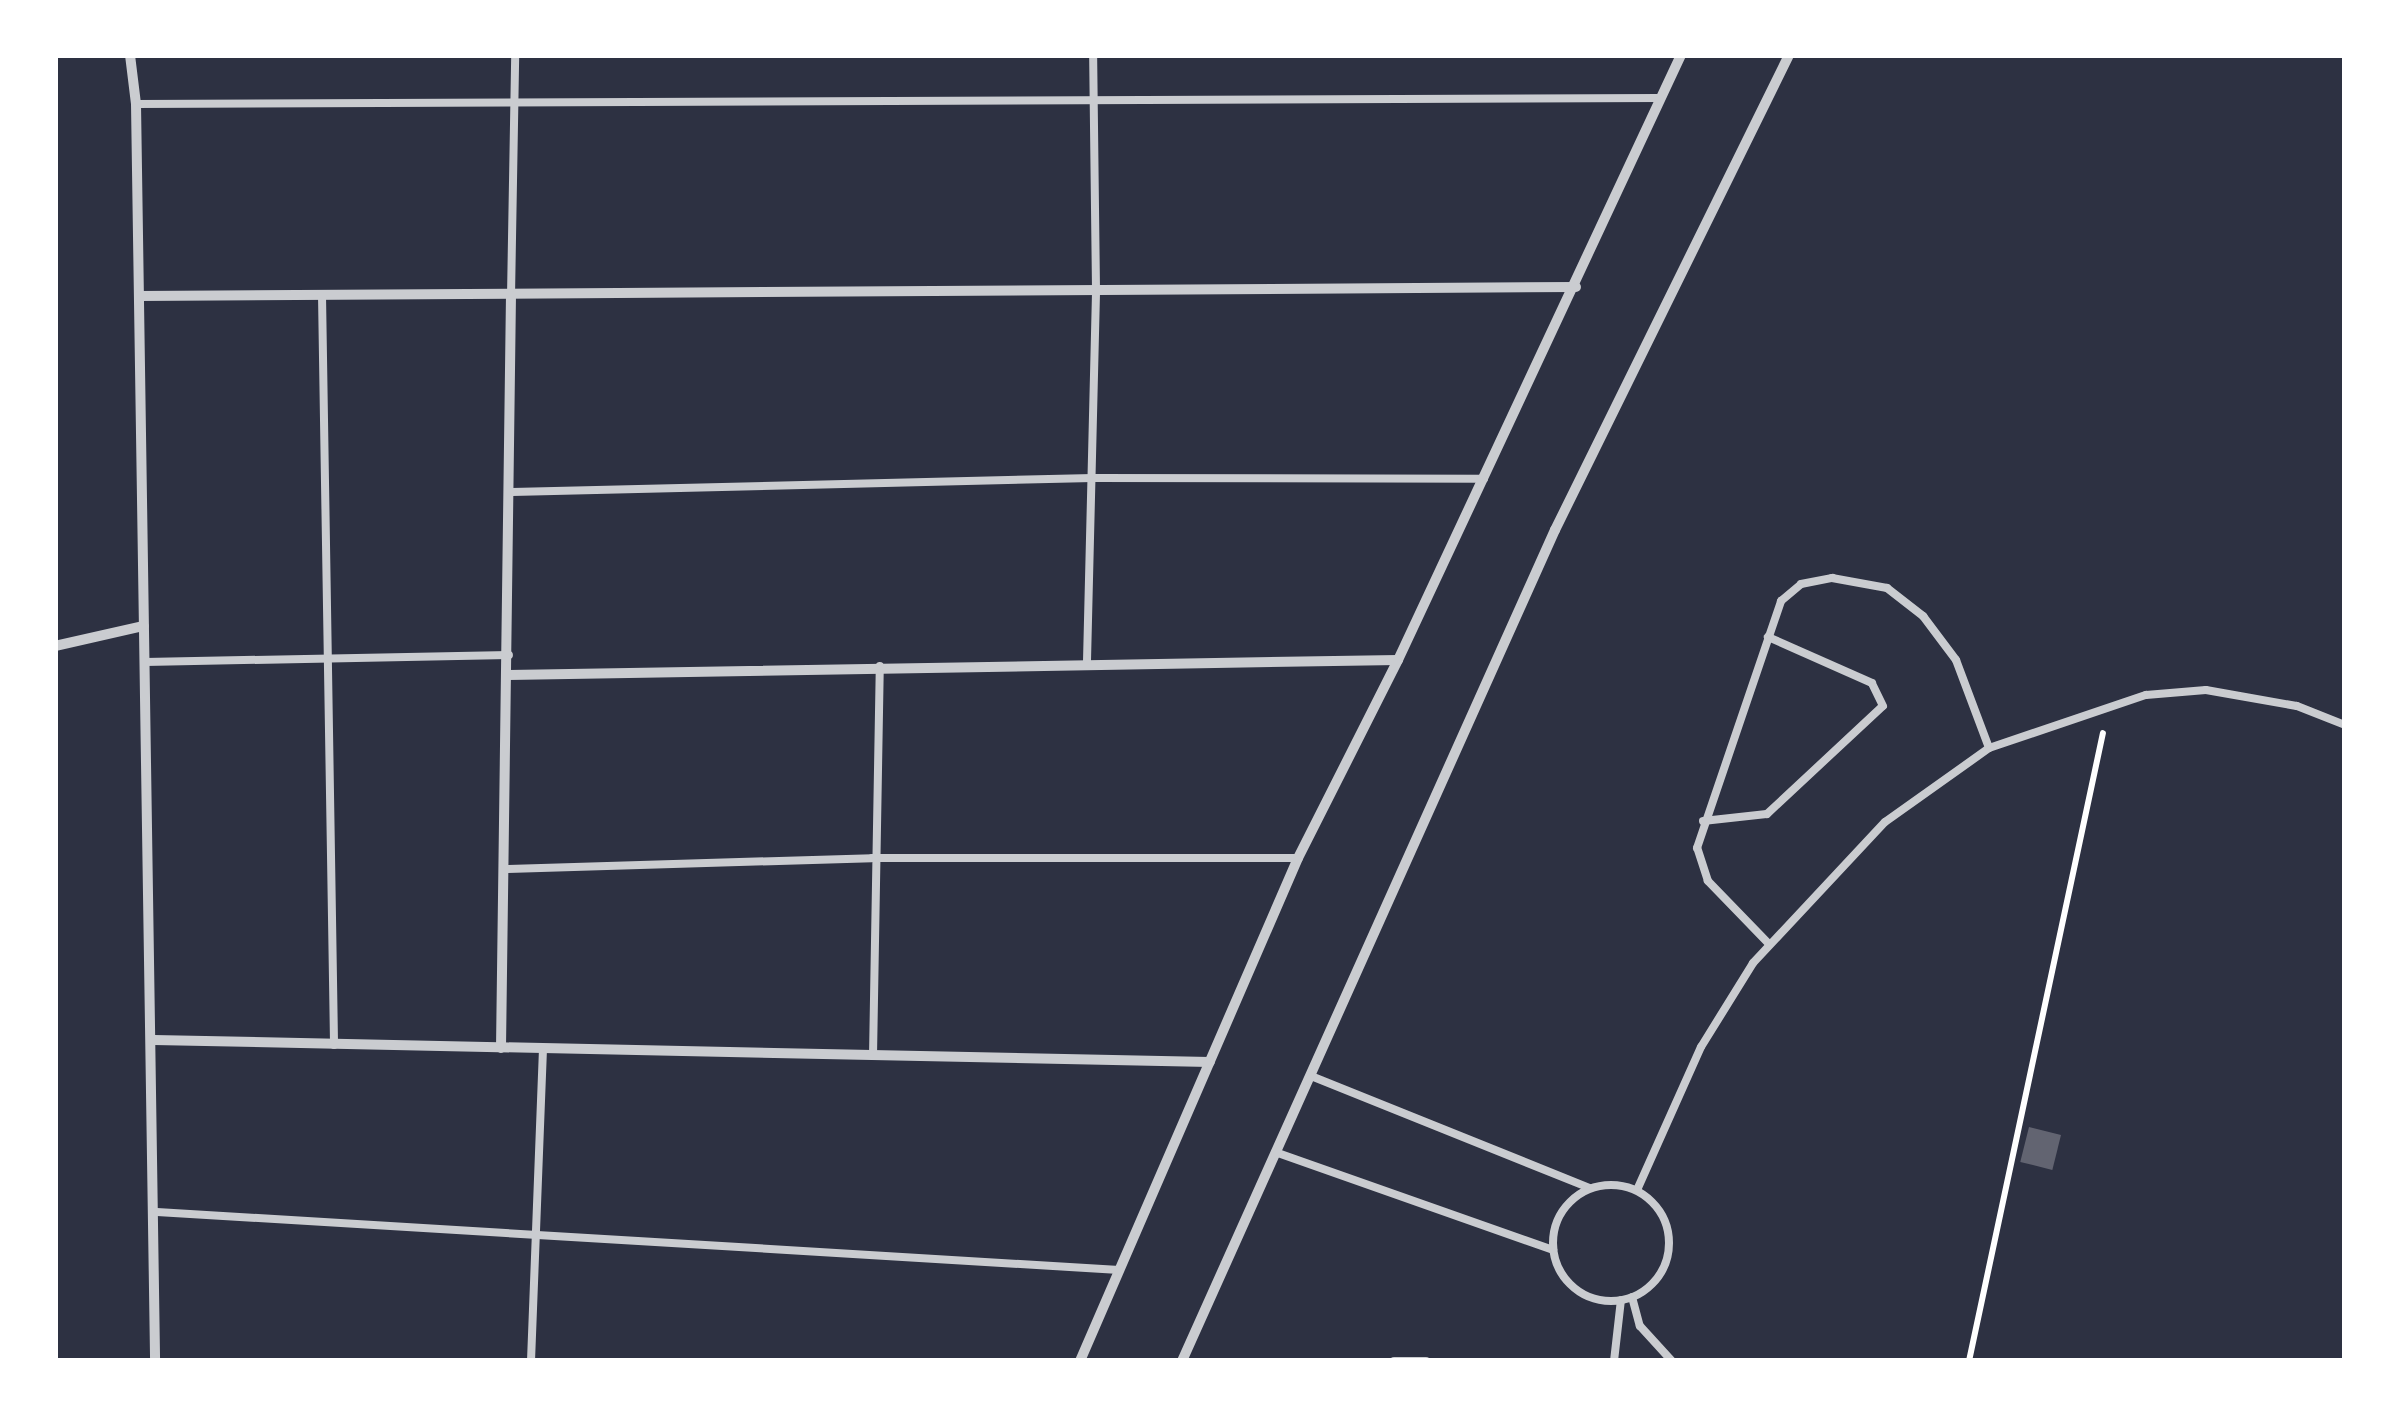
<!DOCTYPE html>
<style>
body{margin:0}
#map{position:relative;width:2400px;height:1416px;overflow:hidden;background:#2d3142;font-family:"Fira Sans",sans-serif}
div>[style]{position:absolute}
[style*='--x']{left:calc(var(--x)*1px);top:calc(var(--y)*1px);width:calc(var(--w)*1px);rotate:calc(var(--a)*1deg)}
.building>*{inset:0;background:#626471;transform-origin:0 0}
.path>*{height:6px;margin:-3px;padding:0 3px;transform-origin:3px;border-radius:3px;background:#fff}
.service>*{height:8px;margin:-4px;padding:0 4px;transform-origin:4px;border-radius:4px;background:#caccd0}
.service>.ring{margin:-4px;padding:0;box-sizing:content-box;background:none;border:8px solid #caccd0;border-radius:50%}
.minor>*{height:10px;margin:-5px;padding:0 5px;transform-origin:5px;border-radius:5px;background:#caccd0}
span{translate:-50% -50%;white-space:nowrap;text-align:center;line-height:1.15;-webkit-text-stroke:10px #fff;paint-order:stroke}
.frame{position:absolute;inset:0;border:58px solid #fff;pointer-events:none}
</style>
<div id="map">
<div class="building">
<i style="left:2029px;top:1127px;width:33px;height:36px;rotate:14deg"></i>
</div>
<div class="path">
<i style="--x:1969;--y:1361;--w:642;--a:-77.96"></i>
</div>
<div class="service">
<i style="--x:136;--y:104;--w:1524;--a:-0.23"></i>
<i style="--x:322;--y:295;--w:750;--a:89.08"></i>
<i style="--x:511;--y:296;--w:241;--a:-89"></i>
<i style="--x:512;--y:492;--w:581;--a:-1.38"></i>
<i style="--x:1093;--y:478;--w:391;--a:0.1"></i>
<i style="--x:1087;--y:661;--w:371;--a:-88.6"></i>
<i style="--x:1096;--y:290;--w:235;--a:-90.7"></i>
<i style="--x:145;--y:662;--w:364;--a:-1.1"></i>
<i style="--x:1703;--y:821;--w:64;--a:-6.2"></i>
<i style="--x:1767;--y:814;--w:158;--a:-43"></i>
<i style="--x:1883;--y:706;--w:25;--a:-116"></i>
<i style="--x:1872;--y:683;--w:114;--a:-156.1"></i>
<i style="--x:506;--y:869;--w:366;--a:-1.7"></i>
<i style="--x:872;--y:858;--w:426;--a:0"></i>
<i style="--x:1769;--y:944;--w:88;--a:-134.1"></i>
<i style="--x:1708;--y:881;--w:35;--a:-108"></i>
<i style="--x:1697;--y:848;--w:261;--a:-71.2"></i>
<i style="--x:1781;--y:601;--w:26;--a:-40"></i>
<i style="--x:1801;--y:584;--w:32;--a:-11"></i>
<i style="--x:1832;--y:578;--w:56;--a:10.3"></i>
<i style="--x:1887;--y:588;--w:46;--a:37.9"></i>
<i style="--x:1923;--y:616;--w:55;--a:53.1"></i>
<i style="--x:1956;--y:660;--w:94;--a:69.4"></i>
<i style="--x:873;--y:1056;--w:390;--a:-89"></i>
<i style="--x:1311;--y:1076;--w:300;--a:21.9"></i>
<i style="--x:1275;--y:1152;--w:295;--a:19.4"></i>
<i class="ring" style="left:1553px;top:1185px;width:108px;height:108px"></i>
<i style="--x:1637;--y:1190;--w:157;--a:-65.9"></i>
<i style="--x:1701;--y:1047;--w:99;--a:-58.2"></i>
<i style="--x:1753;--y:963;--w:193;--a:-46.9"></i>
<i style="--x:1885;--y:822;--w:128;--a:-35.4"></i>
<i style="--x:1989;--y:748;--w:166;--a:-18.7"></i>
<i style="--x:2146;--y:695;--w:60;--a:-4.8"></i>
<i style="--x:2206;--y:690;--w:92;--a:10"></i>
<i style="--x:2297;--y:706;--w:52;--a:21.6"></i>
<i style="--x:157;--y:1212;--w:964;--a:3.45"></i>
<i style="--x:1632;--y:1297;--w:30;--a:75"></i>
<i style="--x:1640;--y:1326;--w:47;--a:47.6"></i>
<i style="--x:531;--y:1361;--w:312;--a:-87.8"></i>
<i style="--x:1394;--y:1361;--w:32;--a:0"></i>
<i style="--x:1614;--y:1361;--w:61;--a:-83.5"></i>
</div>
<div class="minor">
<i style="--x:130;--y:55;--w:49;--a:83"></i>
<i style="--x:136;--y:104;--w:1257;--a:89.13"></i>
<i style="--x:139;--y:296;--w:1437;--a:-0.36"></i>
<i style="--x:55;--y:646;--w:91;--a:-12.7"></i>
<i style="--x:509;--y:675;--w:889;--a:-0.97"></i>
<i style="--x:154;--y:1040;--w:1056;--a:1.19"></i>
<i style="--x:501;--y:1048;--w:752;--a:-89.24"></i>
<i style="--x:1080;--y:1361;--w:548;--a:-66.57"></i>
<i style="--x:1298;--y:858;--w:222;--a:-63.2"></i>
<i style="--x:1398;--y:660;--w:668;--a:-64.93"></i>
<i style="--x:1182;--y:1361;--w:911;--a:-65.83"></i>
<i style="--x:1555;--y:530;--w:530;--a:-63.77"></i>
</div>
<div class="frame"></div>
</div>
